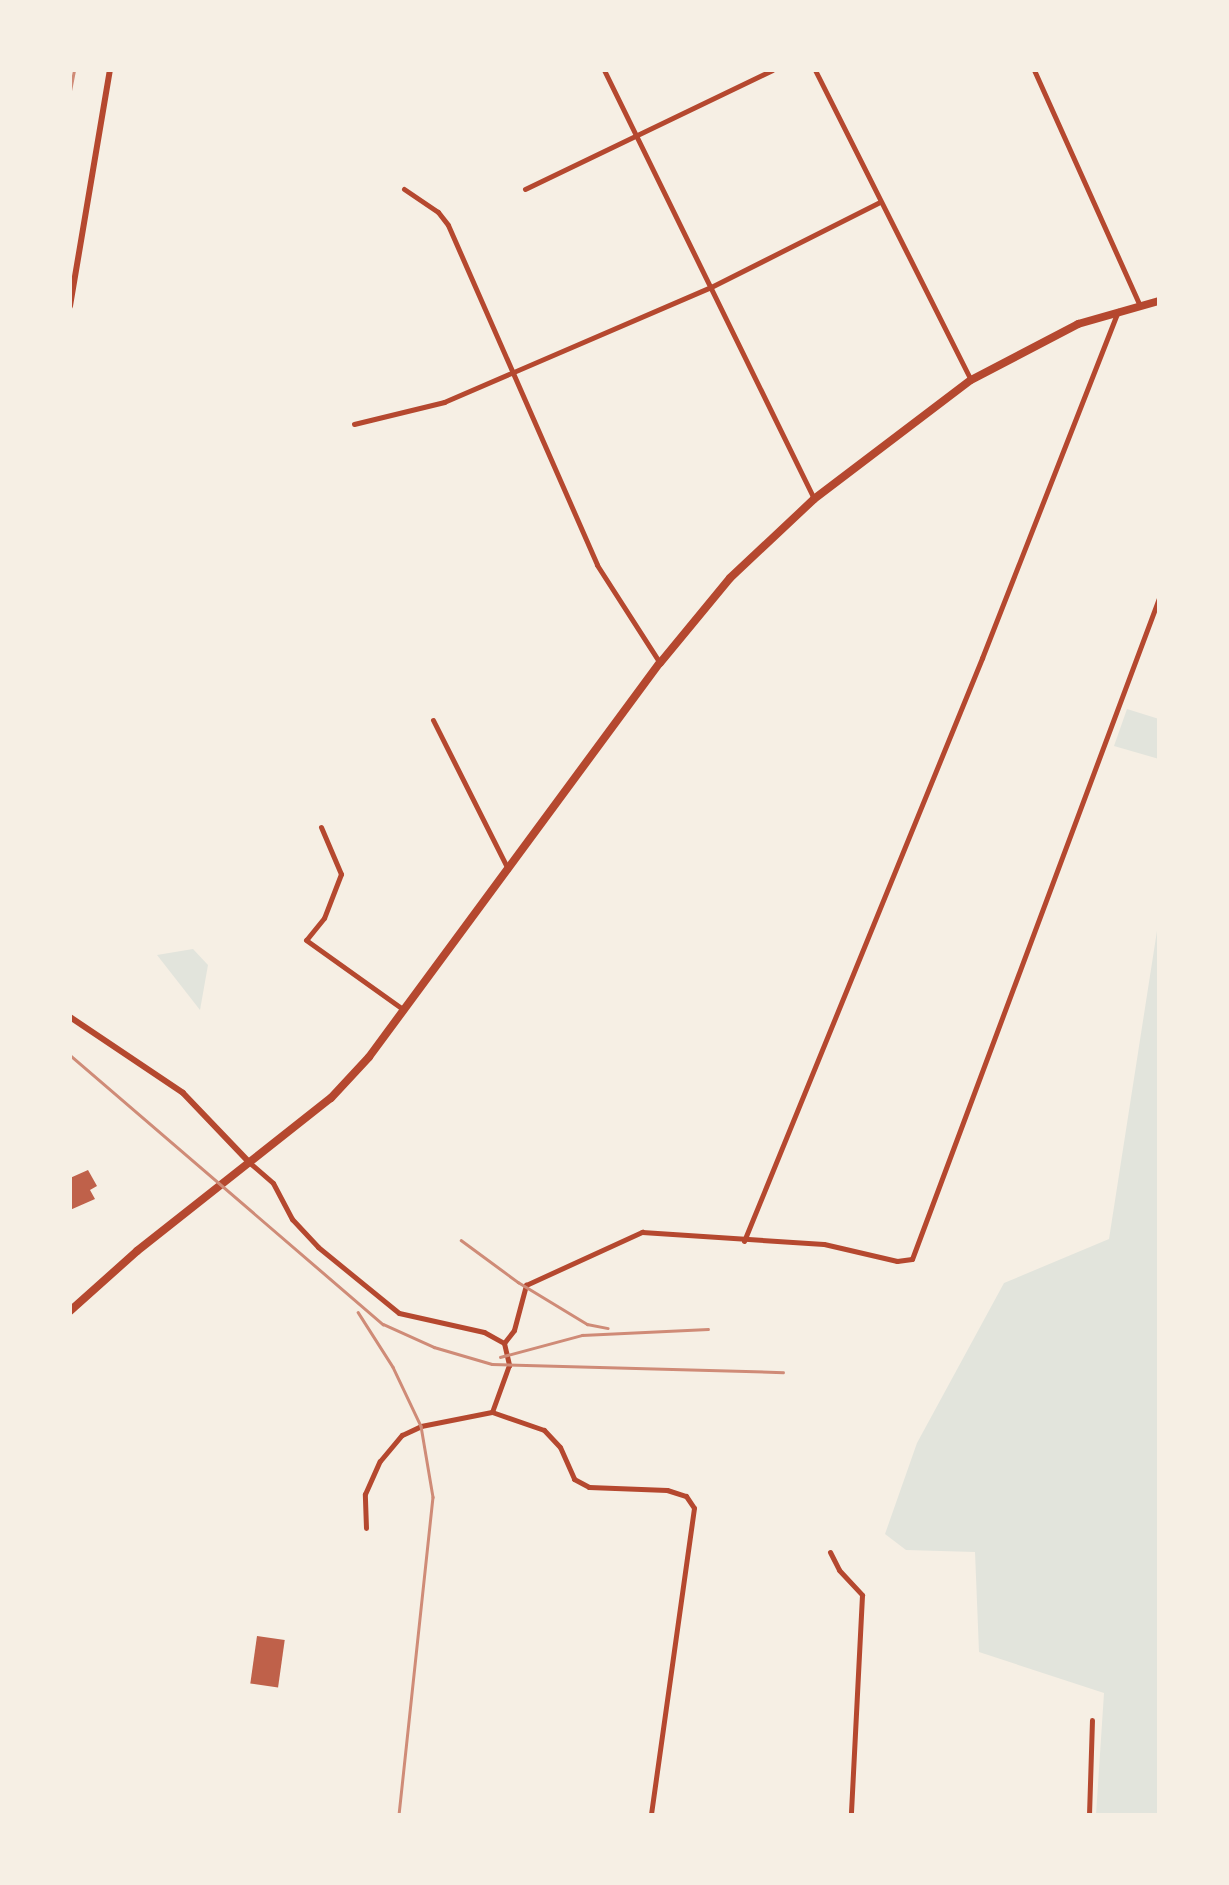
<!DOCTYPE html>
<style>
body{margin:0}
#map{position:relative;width:1229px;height:1885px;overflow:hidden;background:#f6efe4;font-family:"Nunito Sans",sans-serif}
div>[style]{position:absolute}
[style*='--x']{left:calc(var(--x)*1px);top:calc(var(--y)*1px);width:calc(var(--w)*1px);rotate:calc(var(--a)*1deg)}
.green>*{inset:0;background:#e2e4dc}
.building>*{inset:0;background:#bf614a;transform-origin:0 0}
.minor>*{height:5px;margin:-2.5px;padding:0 2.5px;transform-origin:2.5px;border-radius:2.5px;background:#b5482f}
.tertiary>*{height:6px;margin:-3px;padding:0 3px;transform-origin:3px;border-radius:3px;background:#b5482f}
.primary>*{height:8px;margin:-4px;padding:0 4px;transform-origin:4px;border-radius:4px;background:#b5482f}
.rail>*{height:2.5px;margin:-1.25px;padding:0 1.25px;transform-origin:1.25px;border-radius:1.25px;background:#cf8b77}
span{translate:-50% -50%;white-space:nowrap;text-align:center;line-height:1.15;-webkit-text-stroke:8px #f6efe4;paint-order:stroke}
.frame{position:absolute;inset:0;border:72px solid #f6efe4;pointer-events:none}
</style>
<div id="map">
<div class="green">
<i style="clip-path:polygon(1127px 709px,1159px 719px,1159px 759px,1114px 746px)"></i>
<i style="clip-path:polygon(1159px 918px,1159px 1815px,1096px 1815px,1104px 1693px,979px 1652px,975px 1552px,906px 1550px,885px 1534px,917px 1443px,1004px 1283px,1109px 1239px)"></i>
<i style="clip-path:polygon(193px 949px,208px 965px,200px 1010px,157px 955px)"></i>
</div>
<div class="building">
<i style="clip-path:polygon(88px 1170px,97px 1186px,90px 1190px,95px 1199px,70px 1210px,70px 1178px)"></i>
<i style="left:257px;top:1636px;width:28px;height:48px;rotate:8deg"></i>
</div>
<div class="minor">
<i style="--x:604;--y:70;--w:478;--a:63.9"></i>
<i style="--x:815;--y:70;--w:347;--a:63.3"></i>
<i style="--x:1034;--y:70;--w:256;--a:65.8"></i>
<i style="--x:404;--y:189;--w:41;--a:34.1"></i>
<i style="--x:438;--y:212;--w:16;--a:52"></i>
<i style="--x:448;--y:225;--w:371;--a:66.3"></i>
<i style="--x:597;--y:565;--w:117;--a:57.3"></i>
<i style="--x:525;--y:189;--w:274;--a:-25.7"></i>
<i style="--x:354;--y:424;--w:93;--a:-13.7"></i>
<i style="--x:444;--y:402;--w:291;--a:-23.3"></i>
<i style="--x:711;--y:287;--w:189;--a:-26.7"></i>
<i style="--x:433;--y:720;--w:167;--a:63.3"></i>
<i style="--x:321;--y:827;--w:51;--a:66.9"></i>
<i style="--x:341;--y:874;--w:47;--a:111.1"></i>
<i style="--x:324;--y:918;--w:28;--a:129"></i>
<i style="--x:306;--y:940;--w:120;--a:35.5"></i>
<i style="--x:250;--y:1163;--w:30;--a:41"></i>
<i style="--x:273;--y:1183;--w:41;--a:62.2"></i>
<i style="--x:292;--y:1219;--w:38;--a:47"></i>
<i style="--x:318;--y:1247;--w:104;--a:39.2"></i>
<i style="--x:399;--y:1313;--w:87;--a:12.6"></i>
<i style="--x:484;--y:1332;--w:23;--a:29"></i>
<i style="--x:504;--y:1343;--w:23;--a:77"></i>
<i style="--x:509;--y:1365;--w:50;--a:109.9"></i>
<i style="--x:744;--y:1241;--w:630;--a:-67.79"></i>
<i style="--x:982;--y:658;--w:373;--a:-68.6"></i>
<i style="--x:504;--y:1343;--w:16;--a:-52"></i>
<i style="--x:514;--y:1330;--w:47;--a:-75.1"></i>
<i style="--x:526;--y:1285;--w:128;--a:-24.6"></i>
<i style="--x:642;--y:1232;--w:182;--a:3.8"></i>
<i style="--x:824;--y:1244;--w:75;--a:13.1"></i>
<i style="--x:897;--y:1261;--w:15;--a:-8"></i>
<i style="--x:912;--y:1259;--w:706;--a:-69.51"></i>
<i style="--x:366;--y:1528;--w:34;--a:-92"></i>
<i style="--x:365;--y:1494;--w:36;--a:-66"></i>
<i style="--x:380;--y:1461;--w:34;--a:-50"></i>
<i style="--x:402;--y:1435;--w:21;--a:-25"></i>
<i style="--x:421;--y:1426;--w:72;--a:-11.2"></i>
<i style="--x:492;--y:1412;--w:55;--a:19.1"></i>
<i style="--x:544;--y:1430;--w:23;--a:47"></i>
<i style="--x:560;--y:1447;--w:35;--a:66"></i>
<i style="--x:574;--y:1479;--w:17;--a:28"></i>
<i style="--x:589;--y:1487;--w:78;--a:2.2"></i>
<i style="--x:667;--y:1490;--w:20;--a:18"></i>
<i style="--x:686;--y:1496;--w:14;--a:56"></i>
<i style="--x:694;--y:1508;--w:310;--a:98"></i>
<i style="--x:830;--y:1552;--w:20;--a:63"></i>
<i style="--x:839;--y:1570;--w:34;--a:47"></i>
<i style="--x:862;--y:1595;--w:220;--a:92.9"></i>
<i style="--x:1089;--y:1815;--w:95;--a:-88.2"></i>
</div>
<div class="tertiary">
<i style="--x:70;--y:306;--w:239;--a:-80.4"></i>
<i style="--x:70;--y:1017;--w:136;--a:33.9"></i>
<i style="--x:183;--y:1093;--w:97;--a:46.3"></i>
</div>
<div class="primary">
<i style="--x:70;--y:1311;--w:90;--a:-41.8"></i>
<i style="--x:137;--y:1251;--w:247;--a:-38.3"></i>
<i style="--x:331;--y:1098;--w:56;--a:-47.2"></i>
<i style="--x:369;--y:1057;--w:490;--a:-53.6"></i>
<i style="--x:660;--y:663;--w:110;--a:-50.5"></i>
<i style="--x:730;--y:578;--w:115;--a:-43.2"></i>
<i style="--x:814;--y:499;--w:197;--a:-37.2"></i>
<i style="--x:971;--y:380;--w:121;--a:-27.6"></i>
<i style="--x:1078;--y:324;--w:84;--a:-15.9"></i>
</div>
<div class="rail">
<i style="--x:70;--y:91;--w:21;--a:-79"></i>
<i style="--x:70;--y:1055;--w:413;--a:40.7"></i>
<i style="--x:383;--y:1324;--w:56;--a:24.3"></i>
<i style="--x:434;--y:1347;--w:60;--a:16.3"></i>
<i style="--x:492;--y:1364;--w:291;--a:1.6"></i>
<i style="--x:461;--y:1240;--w:71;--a:36.4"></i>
<i style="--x:518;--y:1282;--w:81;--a:31.3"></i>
<i style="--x:587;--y:1324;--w:21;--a:11"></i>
<i style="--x:358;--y:1312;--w:65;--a:57.5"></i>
<i style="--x:393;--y:1367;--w:65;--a:64.6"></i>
<i style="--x:421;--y:1426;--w:72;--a:80.4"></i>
<i style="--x:433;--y:1497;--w:320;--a:96.1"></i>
<i style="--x:500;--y:1357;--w:85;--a:-15"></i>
<i style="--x:582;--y:1335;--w:126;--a:-2.7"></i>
</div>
<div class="frame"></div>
</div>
